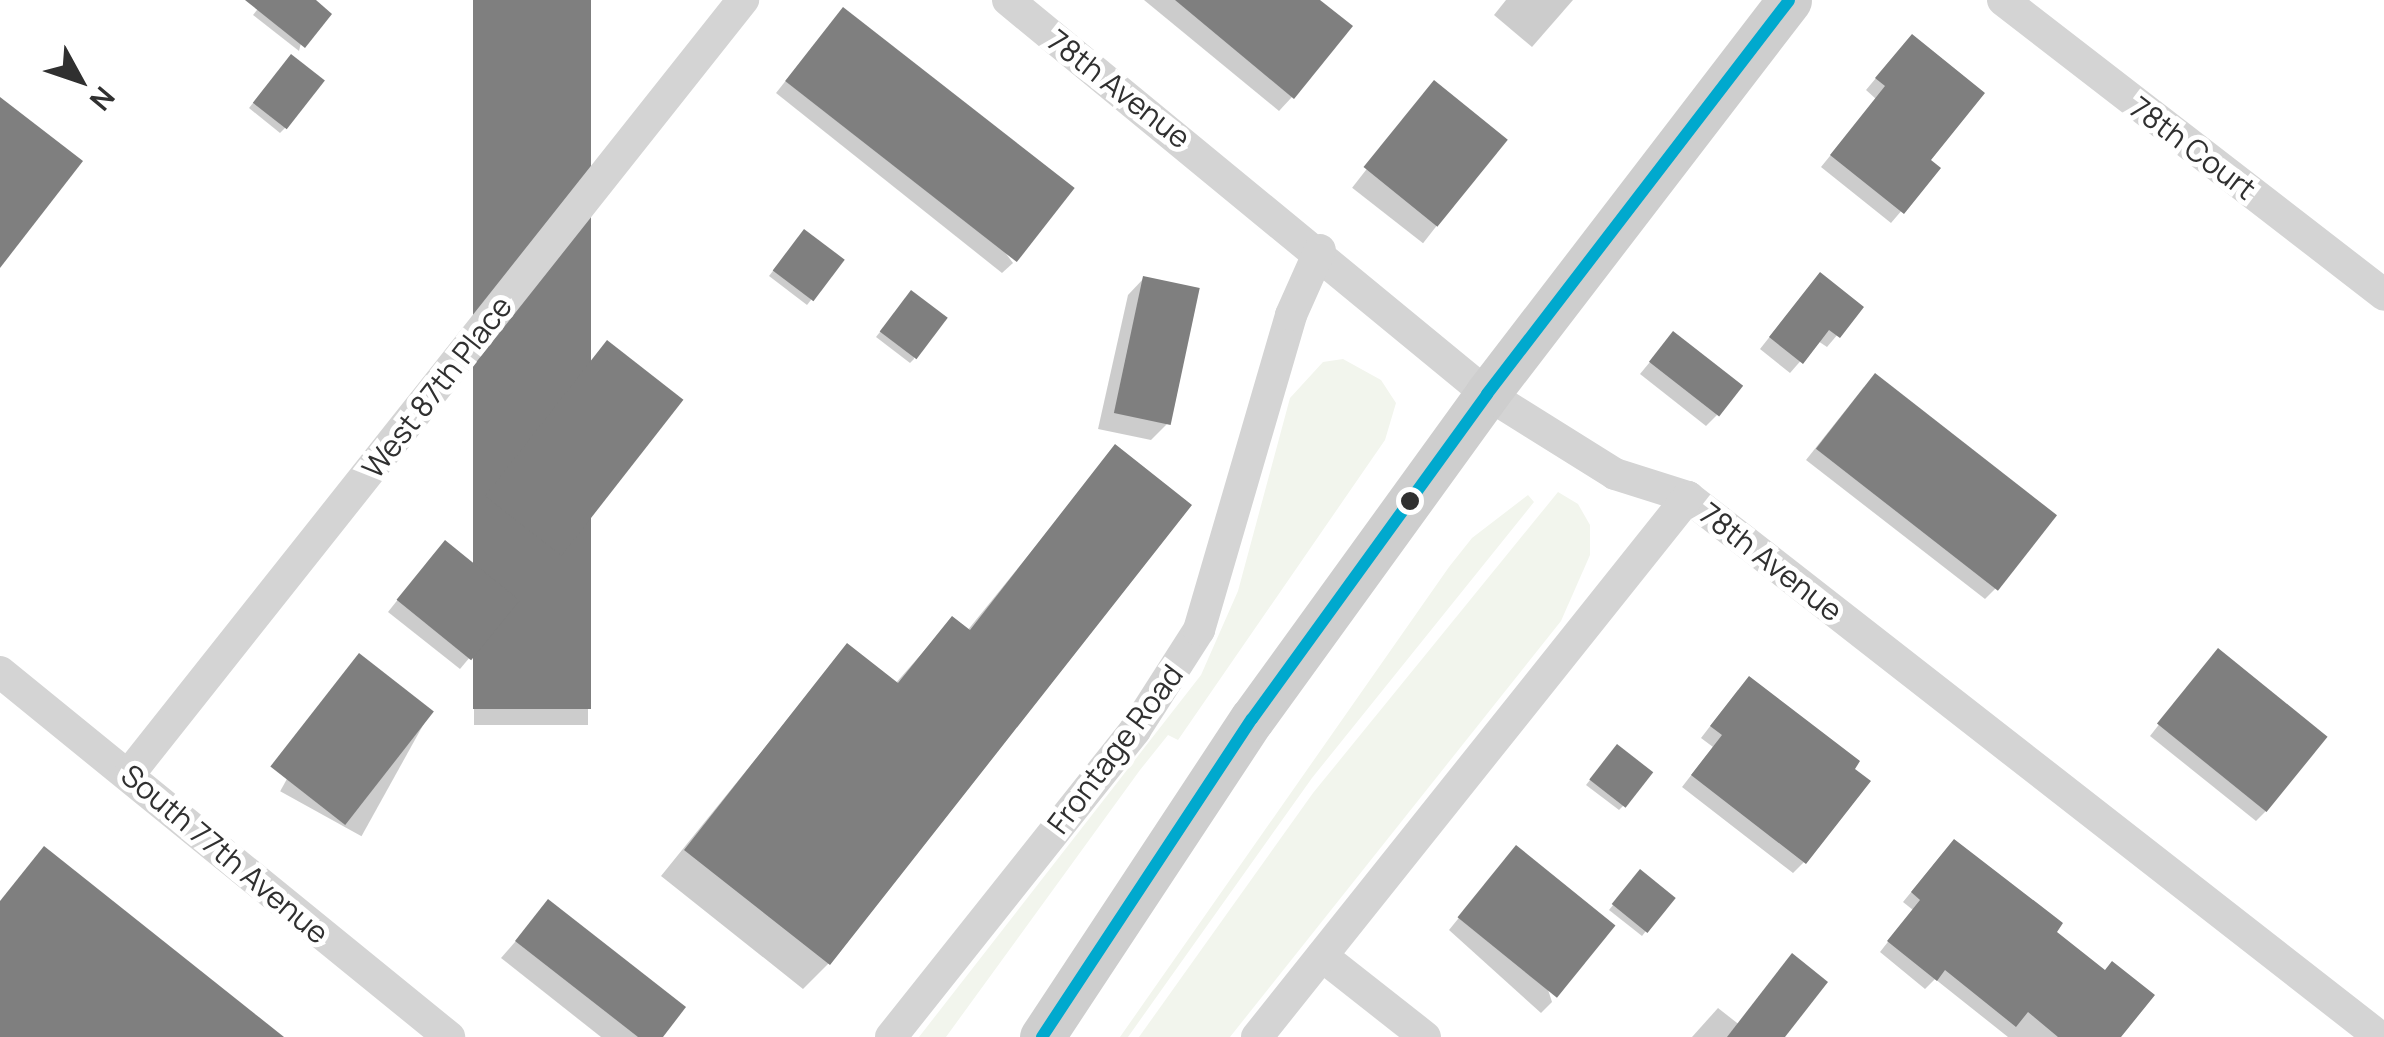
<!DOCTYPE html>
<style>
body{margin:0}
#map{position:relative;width:2384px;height:1037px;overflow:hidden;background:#fff;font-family:Manrope,sans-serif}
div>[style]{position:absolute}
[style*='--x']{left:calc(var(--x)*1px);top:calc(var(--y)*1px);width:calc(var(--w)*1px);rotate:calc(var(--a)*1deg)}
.green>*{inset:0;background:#f2f5ed}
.shadow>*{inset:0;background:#0003;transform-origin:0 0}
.building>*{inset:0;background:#7f7f7f;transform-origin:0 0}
.minor>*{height:32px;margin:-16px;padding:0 16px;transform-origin:16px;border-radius:16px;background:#d4d4d4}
.secondary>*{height:45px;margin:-22.5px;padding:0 22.5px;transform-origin:22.5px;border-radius:22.5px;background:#cecece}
.bus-1>*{height:12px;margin:-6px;padding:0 6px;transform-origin:6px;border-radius:6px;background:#00a9ce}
.dots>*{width:28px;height:28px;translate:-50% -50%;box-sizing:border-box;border:5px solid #fff;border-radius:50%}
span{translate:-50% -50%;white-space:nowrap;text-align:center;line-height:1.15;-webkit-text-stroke:10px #fff;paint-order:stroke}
.street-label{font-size:30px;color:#303030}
.north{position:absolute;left:30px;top:30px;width:100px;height:100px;-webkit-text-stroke:8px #fff;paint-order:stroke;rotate:130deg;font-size:28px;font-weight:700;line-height:40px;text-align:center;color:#303030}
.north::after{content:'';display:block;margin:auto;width:35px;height:45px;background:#303030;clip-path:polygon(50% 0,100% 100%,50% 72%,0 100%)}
</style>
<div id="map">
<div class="green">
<i style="clip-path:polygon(1343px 359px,1381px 380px,1396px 403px,1385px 440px,1178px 740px,1168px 735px,1140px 770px,946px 1037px,919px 1037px,1201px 675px,1238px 591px,1290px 398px,1323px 362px)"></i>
<i style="clip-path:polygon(1558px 492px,1578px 504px,1590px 525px,1590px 555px,1561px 621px,1230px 1037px,1139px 1037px,1313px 793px)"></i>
<i style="clip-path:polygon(1528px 495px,1534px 502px,1312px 778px,1128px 1037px,1120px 1037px,1449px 567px,1472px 538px)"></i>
</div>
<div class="shadow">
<i style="clip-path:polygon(265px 0,312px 0,299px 51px,253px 15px)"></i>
<i style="left:474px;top:0;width:114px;height:725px"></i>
<i style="clip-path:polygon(1144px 0,1316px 0,1292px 97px,1279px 111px)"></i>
<i style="clip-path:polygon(1506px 0,1573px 0,1532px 47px,1494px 15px)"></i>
<i style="clip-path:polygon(833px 21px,1013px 263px,1002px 273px,776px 93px)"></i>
<i style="clip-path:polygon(1901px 48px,1927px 160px,1938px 168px,1891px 223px,1821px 167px,1876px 99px,1866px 90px)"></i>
<i style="clip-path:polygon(286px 62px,285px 128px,280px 133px,249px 108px)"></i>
<i style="left:1434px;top:83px;width:90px;height:133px;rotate:38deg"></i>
<i style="clip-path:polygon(799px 237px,811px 300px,807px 305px,769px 276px)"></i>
<i style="clip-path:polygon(1144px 278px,1167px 424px,1151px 440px,1098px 429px,1128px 295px)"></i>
<i style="clip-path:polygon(1810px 286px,1861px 307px,1827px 347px,1818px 341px,1790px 373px,1760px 349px)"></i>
<i style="clip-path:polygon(907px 298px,914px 359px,910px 363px,876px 337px)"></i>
<i style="clip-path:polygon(1673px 334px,1717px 415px,1706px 426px,1640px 374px)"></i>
<i style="clip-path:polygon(597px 354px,556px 552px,545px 563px,473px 505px)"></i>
<i style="clip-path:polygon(1864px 387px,1996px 588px,1985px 599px,1806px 460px)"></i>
<i style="clip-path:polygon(1115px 448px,829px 963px,803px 989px,661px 876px,847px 646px,895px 684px,952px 619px,967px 631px)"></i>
<i style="clip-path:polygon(434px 554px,517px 601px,460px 669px,388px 612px)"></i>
<i style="clip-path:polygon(2208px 662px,2267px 810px,2256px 821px,2150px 736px)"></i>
<i style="left:349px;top:667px;width:93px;height:142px;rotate:29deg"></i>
<i style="clip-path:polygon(1738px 690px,1804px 862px,1793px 873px,1682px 787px,1713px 747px,1701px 738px)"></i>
<i style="clip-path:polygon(1612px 752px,1624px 805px,1619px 810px,1586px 785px)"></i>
<i style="clip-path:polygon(1944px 852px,2104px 972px,2118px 1037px,2008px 1037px,1935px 979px,1925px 989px,1880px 952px,1913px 910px,1903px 902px)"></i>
<i style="clip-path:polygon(1506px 860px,1552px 1002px,1541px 1013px,1449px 930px)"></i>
<i style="clip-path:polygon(1635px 878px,1672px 898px,1642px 936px,1609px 910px)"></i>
<i style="clip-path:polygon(549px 903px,660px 1037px,601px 1037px,501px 958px)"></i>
<i style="clip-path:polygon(1718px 1008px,1755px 1037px,1692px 1037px)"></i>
</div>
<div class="building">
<i style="clip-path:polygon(245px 0,316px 0,332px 14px,305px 48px)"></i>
<i style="left:473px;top:0;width:118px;height:709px"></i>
<i style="clip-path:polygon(1175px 0,1320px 0,1353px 26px,1294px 99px)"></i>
<i style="left:843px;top:7px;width:294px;height:94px;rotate:38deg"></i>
<i style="clip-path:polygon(1912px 34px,1985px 93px,1931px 160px,1941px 168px,1904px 214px,1830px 155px,1885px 86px,1875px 78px)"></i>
<i style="left:291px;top:54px;width:43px;height:62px;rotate:38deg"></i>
<i style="left:1434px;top:80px;width:95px;height:112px;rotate:39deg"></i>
<i style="clip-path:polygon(0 97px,83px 161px,0 268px)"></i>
<i style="left:804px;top:229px;width:51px;height:52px;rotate:37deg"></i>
<i style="clip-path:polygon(1820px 272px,1864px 307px,1840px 338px,1829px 330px,1803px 364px,1769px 337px)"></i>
<i style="left:1143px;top:276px;width:58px;height:140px;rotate:12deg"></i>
<i style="left:911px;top:290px;width:46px;height:52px;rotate:37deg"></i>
<i style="left:1673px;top:331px;width:89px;height:39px;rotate:38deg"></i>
<i style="left:607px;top:340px;width:97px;height:198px;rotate:38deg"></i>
<i style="left:1875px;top:373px;width:231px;height:96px;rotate:38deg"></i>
<i style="clip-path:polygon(1115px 444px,1192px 505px,830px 965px,684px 850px,847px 643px,898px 683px,952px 616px,970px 630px)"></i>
<i style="left:445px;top:540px;width:96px;height:77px;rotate:39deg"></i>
<i style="left:2218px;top:648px;width:141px;height:97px;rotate:39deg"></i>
<i style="left:359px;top:653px;width:95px;height:144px;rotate:38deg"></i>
<i style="clip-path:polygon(1749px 676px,1860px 761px,1855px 769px,1871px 781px,1806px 864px,1691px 775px,1722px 735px,1710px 726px)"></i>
<i style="left:1617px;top:744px;width:46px;height:45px;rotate:38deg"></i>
<i style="clip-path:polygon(1954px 839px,2063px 923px,2057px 932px,2105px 970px,2112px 961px,2155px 995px,2121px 1037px,2058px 1037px,2028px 1012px,2016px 1027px,1945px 970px,1937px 981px,1887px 941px,1920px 900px,1911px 892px)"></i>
<i style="left:1516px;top:845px;width:128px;height:93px;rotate:39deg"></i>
<i style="clip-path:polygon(44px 846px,284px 1037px,0 1037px,0 901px)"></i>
<i style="left:1640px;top:869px;width:46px;height:45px;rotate:39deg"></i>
<i style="clip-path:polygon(548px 899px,686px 1007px,663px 1037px,638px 1037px,515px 941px)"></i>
<i style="clip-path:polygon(1792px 953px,1828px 982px,1785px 1037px,1727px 1037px)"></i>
</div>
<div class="minor">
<i style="--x:1008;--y:0;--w:620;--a:39.44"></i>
<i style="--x:1487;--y:394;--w:151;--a:32"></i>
<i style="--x:1615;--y:474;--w:77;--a:17.5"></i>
<i style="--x:1688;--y:497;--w:878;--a:37.97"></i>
<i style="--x:2003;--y:0;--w:482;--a:37.7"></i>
<i style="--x:0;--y:672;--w:579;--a:39.11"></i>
<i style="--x:130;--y:773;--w:987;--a:-51.59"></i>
<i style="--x:1322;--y:956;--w:131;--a:38.2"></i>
<i style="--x:891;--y:1037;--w:392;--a:-51.5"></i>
<i style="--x:1135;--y:730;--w:119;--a:-57.4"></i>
<i style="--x:1199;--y:630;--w:328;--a:-73.7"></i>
<i style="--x:1291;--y:315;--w:71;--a:-66"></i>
<i style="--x:1257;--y:1037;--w:691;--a:-51.4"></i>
</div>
<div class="secondary">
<i style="--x:1042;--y:1037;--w:381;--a:-56.6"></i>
<i style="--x:1252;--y:719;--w:401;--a:-54.1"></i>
<i style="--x:1487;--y:394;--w:496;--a:-52.5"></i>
</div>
<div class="bus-1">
<i style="--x:1042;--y:1037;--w:381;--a:-56.6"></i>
<i style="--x:1252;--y:719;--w:401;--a:-54.1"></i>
<i style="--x:1487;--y:394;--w:496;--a:-52.5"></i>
</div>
<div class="dots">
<i style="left:1410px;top:501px;background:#303030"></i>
</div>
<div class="street-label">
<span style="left:1119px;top:89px;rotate:38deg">78th Avenue</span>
<span style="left:2193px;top:148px;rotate:37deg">78th Court</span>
<span style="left:437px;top:387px;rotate:-52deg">West 87th Place</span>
<span style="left:1771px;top:562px;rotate:38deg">78th Avenue</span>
<span style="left:1115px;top:749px;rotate:-53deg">Frontage Road</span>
<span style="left:225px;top:854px;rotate:40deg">South 77th Avenue</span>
</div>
<div class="north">N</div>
</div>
